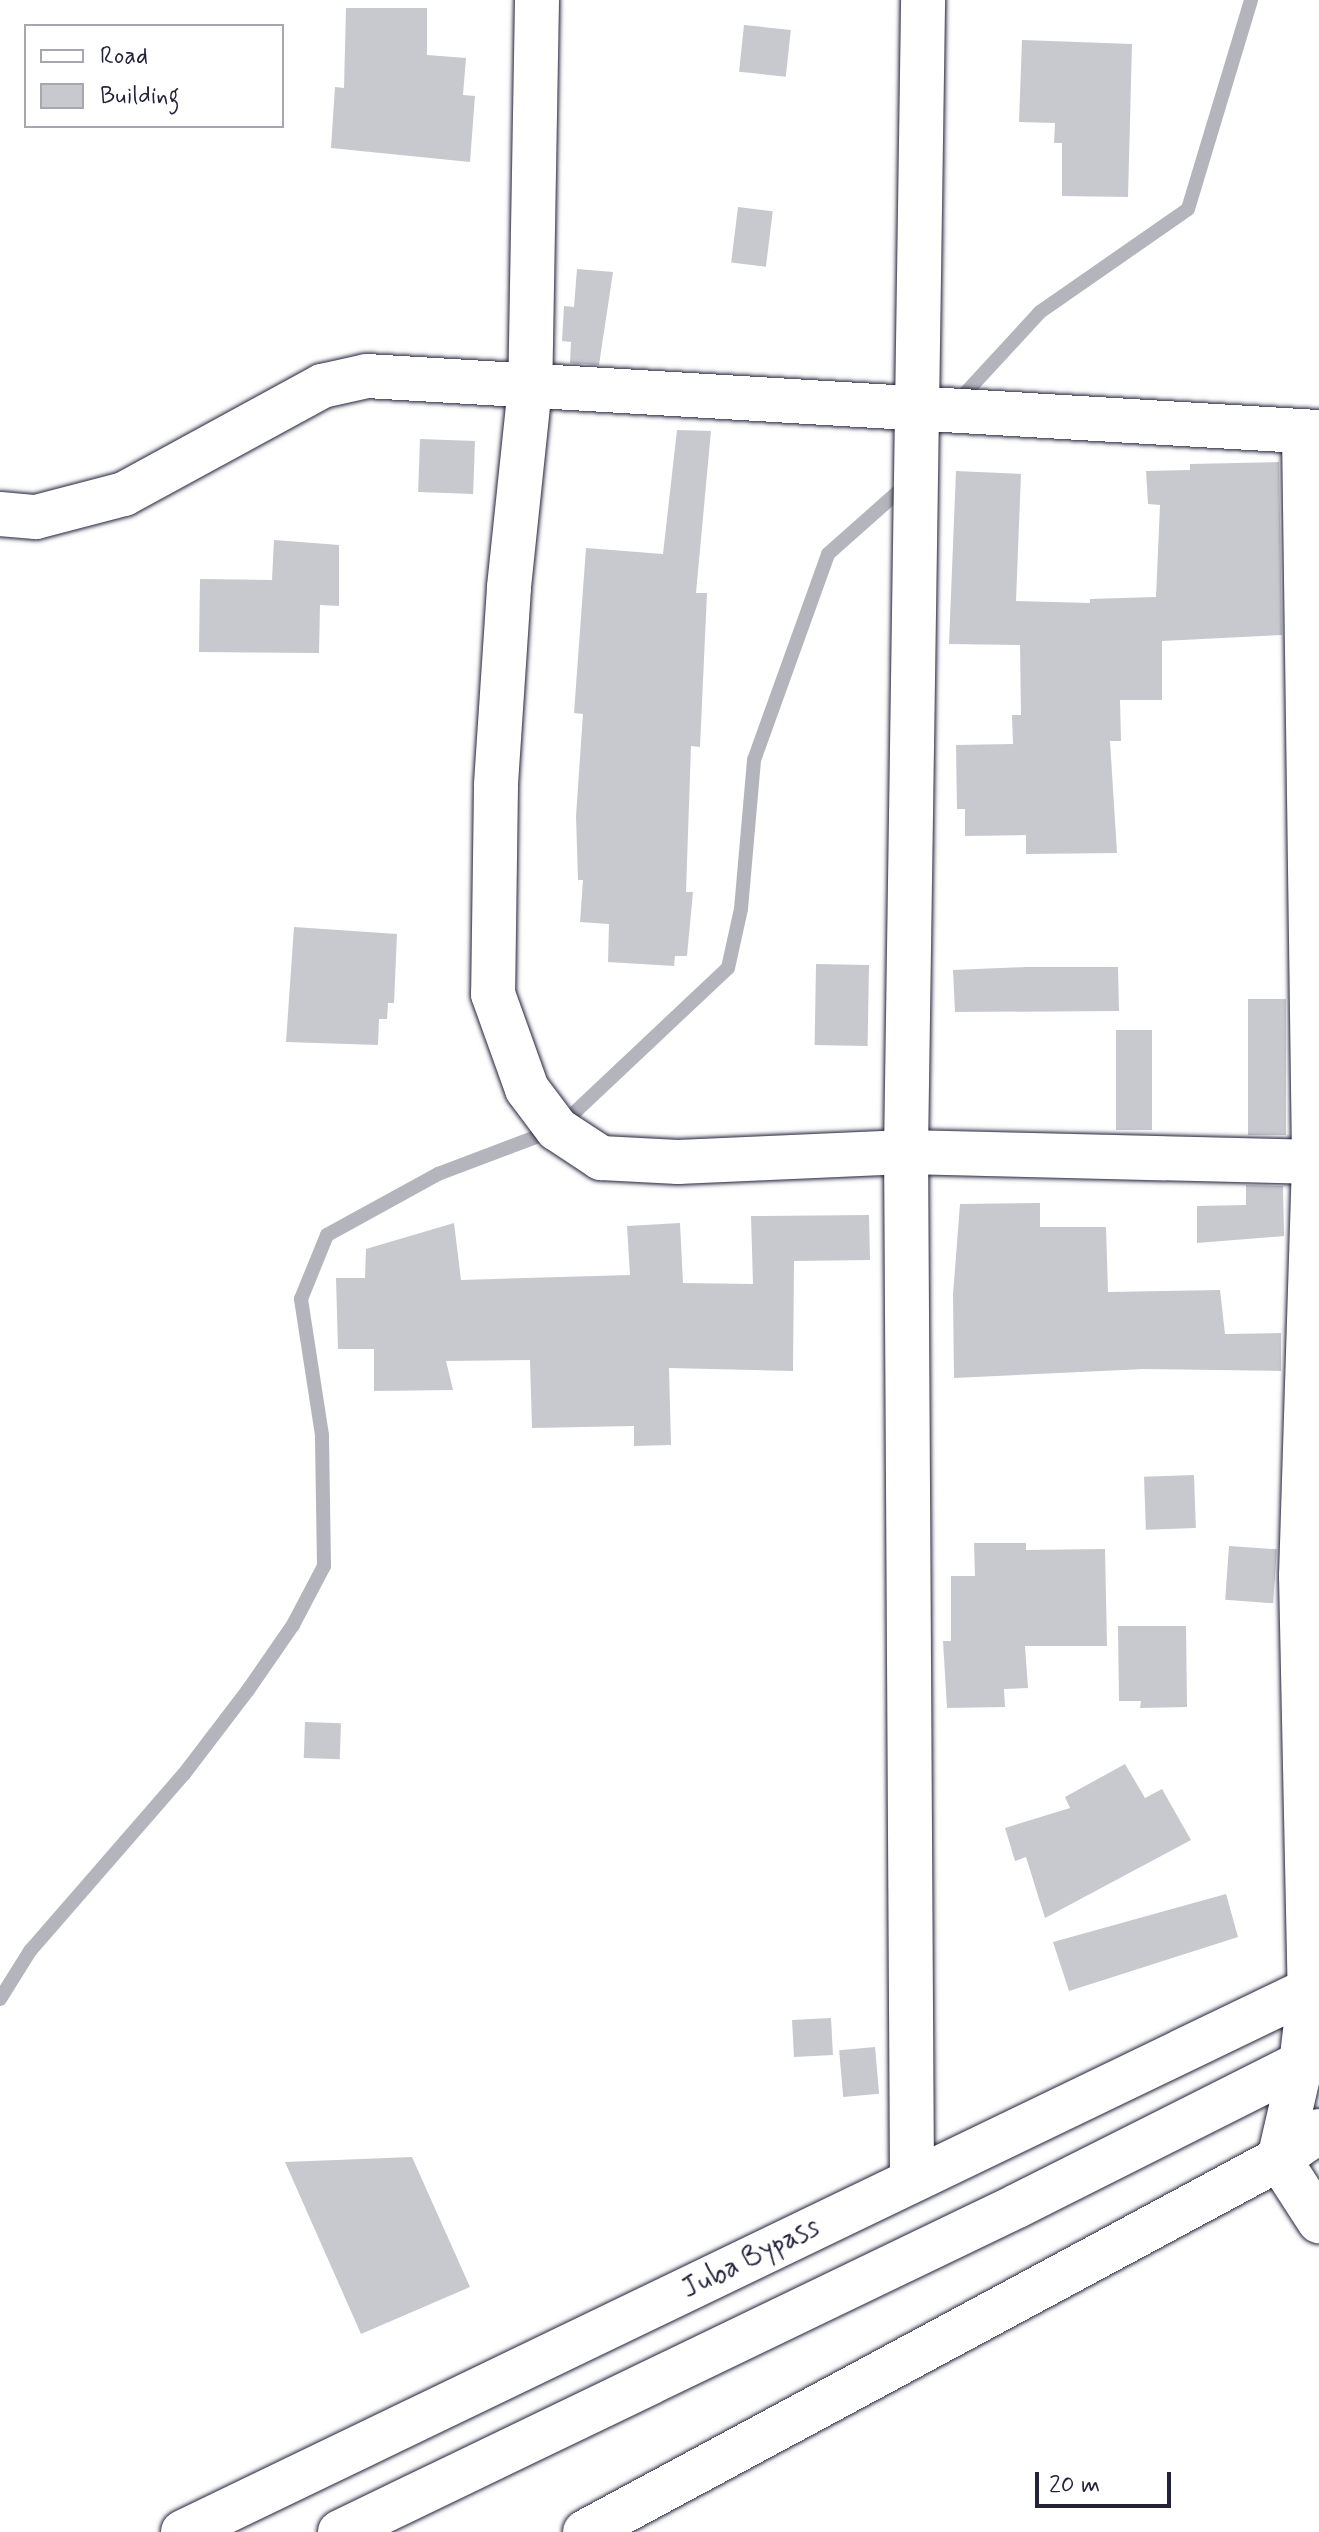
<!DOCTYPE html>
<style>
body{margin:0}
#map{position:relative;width:1319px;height:2532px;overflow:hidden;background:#fff;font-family:Mynerve,sans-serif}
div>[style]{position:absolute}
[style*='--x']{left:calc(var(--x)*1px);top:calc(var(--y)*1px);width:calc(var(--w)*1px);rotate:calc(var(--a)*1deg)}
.stream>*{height:14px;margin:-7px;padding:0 7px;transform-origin:7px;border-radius:7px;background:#b4b4bc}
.building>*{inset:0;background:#c8c8cf;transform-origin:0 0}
.roads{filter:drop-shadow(0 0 2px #22223b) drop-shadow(0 0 2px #22223b)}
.minor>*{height:44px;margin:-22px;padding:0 22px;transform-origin:22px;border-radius:22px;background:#fff}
.major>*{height:44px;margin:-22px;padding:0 22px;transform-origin:22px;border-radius:22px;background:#fff}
span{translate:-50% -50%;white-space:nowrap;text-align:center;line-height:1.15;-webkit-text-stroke:6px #fff;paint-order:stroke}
.street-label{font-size:28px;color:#22223b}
.legend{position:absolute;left:24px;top:24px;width:260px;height:104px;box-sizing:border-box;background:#fff;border:2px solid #a7a7b1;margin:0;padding:10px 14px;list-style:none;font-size:24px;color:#22223b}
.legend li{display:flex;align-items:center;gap:16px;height:40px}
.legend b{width:40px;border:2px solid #a7a7b1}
.scale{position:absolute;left:1035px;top:2472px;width:136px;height:36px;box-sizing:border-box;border:4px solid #22223b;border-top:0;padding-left:10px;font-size:24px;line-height:28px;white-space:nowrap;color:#22223b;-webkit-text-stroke:6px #fff;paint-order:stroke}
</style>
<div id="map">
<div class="stream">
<i style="--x:958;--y:401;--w:121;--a:-47.3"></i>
<i style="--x:1040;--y:312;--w:180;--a:-34.8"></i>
<i style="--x:1188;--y:209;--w:218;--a:-73.2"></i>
<i style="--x:0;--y:1999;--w:57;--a:-58"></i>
<i style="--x:30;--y:1951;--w:235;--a:-49"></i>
<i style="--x:184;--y:1774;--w:106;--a:-52.7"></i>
<i style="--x:248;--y:1690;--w:79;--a:-55.3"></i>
<i style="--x:293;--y:1625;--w:67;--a:-62.3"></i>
<i style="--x:324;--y:1566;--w:131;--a:-90.9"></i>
<i style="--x:322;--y:1435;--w:138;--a:-98.8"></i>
<i style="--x:301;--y:1299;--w:69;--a:-67.9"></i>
<i style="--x:327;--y:1235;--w:127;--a:-28.8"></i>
<i style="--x:438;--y:1174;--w:127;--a:-20.7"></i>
<i style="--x:557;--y:1129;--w:235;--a:-43.3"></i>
<i style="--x:728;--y:968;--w:60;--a:-77.6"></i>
<i style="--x:741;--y:909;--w:150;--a:-85"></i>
<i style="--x:754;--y:760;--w:219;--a:-70.2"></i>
<i style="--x:828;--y:554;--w:107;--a:-41.6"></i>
</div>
<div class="building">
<i style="clip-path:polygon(346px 8px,427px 8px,427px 55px,466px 58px,463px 95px,475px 96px,470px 162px,331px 148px,335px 87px,344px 88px)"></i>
<i style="left:744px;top:25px;width:47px;height:47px;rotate:6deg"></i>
<i style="clip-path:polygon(1022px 40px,1132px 44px,1128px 197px,1062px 196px,1062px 143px,1054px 143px,1055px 123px,1019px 122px)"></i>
<i style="left:738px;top:207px;width:35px;height:56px;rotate:7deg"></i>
<i style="clip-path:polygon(577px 269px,613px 272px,599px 365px,570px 363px,571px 342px,562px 341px,564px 306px,574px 307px)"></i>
<i style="clip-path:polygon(677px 430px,711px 431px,696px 593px,707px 593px,700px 747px,691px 746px,686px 892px,693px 892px,687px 956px,675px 956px,674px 966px,608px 962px,609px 924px,580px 922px,583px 880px,578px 880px,576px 816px,583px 714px,574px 713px,586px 548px,663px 554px)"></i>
<i style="left:420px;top:439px;width:55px;height:53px;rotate:2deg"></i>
<i style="clip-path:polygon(1279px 462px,1282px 635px,1162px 641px,1162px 700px,1120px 700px,1121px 741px,1110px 741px,1117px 853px,1026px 854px,1026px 835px,965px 836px,965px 809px,957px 809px,956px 745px,1013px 744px,1012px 715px,1021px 715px,1020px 645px,949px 644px,956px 471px,1021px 474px,1016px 601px,1090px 603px,1090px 599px,1156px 597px,1160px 505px,1148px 504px,1146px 471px,1190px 470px,1190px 464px)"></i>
<i style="clip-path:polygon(274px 540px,339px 545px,339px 606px,320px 605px,319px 653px,199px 652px,200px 579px,272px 580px)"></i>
<i style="clip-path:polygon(294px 927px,397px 934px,394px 1003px,388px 1003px,387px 1019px,379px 1019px,378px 1045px,286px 1042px)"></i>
<i style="left:869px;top:965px;width:81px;height:53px;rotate:91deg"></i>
<i style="clip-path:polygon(1026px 967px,1118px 967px,1119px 1011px,955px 1012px,953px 970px)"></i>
<i style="left:1248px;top:999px;width:38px;height:136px"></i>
<i style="left:1116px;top:1030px;width:36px;height:100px"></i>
<i style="clip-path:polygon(1246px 1185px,1283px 1186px,1284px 1236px,1197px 1243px,1197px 1206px,1246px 1205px)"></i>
<i style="clip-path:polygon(1040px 1203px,1040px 1227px,1106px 1227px,1108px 1292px,1220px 1290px,1225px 1334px,1281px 1333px,1281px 1371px,1144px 1369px,954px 1378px,953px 1295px,960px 1204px)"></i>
<i style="clip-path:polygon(869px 1215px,870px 1260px,794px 1261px,793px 1371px,669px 1368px,671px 1445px,634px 1446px,634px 1426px,532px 1428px,530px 1360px,446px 1361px,453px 1390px,374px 1391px,374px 1349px,338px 1349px,336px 1278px,365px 1278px,366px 1249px,454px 1223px,461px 1280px,630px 1275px,627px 1226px,680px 1223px,683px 1283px,753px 1284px,751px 1216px)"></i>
<i style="left:1194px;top:1475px;width:53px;height:50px;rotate:88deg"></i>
<i style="clip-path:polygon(974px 1543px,1026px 1543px,1026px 1550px,1105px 1549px,1107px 1646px,1025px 1646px,1028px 1688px,1004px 1689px,1005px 1707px,947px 1708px,943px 1641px,951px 1641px,951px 1576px,975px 1576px)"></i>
<i style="left:1229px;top:1546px;width:48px;height:54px;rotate:4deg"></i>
<i style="clip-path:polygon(1118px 1626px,1186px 1626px,1187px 1707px,1140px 1708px,1141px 1701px,1119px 1701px)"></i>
<i style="left:305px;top:1722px;width:36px;height:36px;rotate:2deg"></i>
<i style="clip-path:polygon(1125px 1764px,1145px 1798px,1162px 1789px,1191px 1840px,1045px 1918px,1026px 1857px,1015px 1861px,1005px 1828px,1070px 1808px,1065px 1797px)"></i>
<i style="clip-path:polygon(1226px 1894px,1238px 1937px,1069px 1991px,1053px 1942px)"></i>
<i style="left:831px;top:2018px;width:37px;height:39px;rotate:87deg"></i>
<i style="left:875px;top:2047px;width:47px;height:36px;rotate:85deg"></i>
<i style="clip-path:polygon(412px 2157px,470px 2287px,361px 2334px,285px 2162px)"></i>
</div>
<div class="roads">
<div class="minor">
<i style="--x:537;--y:0;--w:387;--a:91"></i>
<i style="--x:530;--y:387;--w:202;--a:96"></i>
<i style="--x:509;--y:588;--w:198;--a:93.8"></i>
<i style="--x:496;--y:786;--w:208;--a:90.8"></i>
<i style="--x:493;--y:994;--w:101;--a:70.3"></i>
<i style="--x:527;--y:1089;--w:50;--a:53.1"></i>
<i style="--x:557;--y:1129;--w:53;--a:33.4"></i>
<i style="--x:601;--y:1158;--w:77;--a:3"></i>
<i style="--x:678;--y:1162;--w:228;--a:-2.5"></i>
<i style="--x:906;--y:1152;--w:413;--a:1.4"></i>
<i style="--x:1304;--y:433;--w:729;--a:89.21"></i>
<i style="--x:1314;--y:1162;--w:414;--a:91.8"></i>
<i style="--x:1301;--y:1576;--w:413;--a:88.8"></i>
<i style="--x:1310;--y:1989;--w:76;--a:96.8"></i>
<i style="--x:1301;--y:2064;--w:98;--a:103"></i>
<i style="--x:1279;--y:2159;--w:74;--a:57.2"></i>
<i style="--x:0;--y:514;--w:36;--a:5"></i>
<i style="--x:36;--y:517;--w:91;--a:-14.6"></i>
<i style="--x:124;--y:494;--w:226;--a:-28.6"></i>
<i style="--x:322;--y:386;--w:46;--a:-12.5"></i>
<i style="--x:367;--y:376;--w:954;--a:3.37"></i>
<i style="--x:912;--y:2180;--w:1028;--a:-90.33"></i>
<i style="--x:906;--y:1152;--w:1152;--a:-89.15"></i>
<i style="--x:585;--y:2532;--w:788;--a:-28.26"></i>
<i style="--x:1279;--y:2159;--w:49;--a:-35"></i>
</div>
<div class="major">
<i style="--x:183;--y:2532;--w:1261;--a:-25.71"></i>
<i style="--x:340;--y:2532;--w:751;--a:-25.71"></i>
<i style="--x:1017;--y:2206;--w:338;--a:-26.7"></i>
</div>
</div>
<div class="street-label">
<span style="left:751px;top:2259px;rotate:-26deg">Juba Bypass</span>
</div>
<ul class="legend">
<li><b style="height:10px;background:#fff"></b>Road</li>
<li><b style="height:22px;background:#c8c8cf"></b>Building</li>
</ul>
<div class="scale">20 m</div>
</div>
